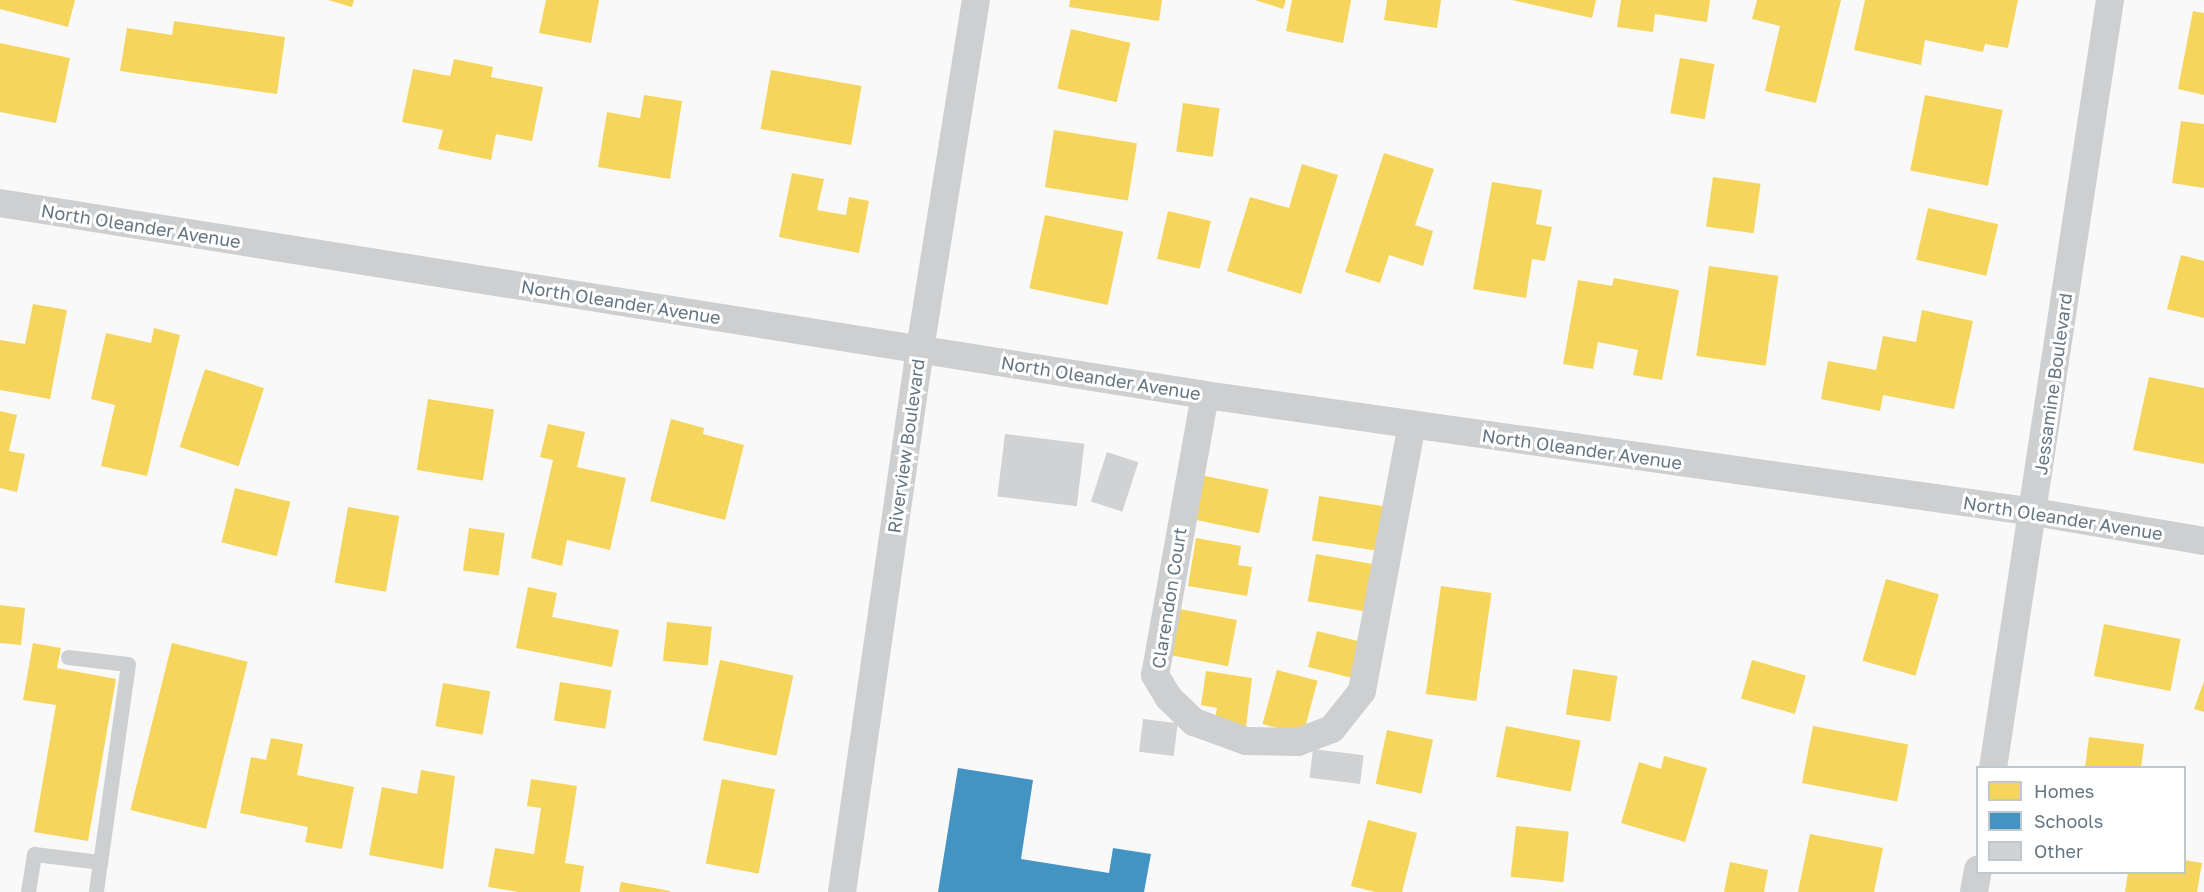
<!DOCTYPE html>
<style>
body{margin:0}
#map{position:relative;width:2204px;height:892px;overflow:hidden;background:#f9f9f9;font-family:"Golos Text",sans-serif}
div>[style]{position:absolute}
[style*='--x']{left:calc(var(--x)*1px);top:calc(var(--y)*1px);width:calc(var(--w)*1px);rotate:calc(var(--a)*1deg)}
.homes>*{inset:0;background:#f6d55c;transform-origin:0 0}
.schools>*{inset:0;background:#4393c3}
.building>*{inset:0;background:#d0d2d3;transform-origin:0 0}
.lane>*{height:15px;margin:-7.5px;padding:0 7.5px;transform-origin:7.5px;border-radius:7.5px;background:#cecfd0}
.street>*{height:28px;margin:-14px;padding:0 14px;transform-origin:14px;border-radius:14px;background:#cecfd0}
span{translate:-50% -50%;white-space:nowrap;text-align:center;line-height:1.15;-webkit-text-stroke:6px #fff;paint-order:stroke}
.street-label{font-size:18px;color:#657683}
.legend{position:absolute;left:1976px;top:766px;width:210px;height:108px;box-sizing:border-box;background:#fff;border:2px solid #c1c8cd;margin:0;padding:8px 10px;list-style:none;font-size:18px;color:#657683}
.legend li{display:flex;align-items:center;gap:12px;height:30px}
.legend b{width:30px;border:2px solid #c1c8cd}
</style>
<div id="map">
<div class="homes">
<i style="clip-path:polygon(0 0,75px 0,68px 27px,0 9px)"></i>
<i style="clip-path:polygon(328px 0,354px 0,352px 7px)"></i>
<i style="clip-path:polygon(546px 0,599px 0,591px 43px,539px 33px)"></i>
<i style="clip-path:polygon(1070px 0,1162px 0,1159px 21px,1069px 7px)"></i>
<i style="clip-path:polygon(1255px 0,1286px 0,1283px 9px)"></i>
<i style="clip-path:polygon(1292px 0,1351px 0,1343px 43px,1286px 31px)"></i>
<i style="clip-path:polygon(1387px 0,1441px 0,1437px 28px,1384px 20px)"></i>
<i style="clip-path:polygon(1512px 0,1596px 0,1592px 18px)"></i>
<i style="clip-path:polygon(1621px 0,1710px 0,1707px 22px,1655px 14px,1653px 32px,1617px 27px)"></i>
<i style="clip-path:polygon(1757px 0,1841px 0,1816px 103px,1765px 91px,1780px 26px,1752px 19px)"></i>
<i style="clip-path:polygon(1865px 0,2018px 0,2008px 48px,1985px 44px,1983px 52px,1925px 40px,1921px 65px,1854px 50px)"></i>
<i style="clip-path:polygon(2193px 11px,2204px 13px,2204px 95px,2178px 89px)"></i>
<i style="clip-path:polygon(174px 21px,285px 37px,277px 94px,120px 71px,127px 28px,172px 35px)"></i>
<i style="left:1071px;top:29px;width:61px;height:61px;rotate:13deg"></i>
<i style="clip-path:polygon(0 43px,70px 58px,56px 123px,0 112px)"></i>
<i style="left:1680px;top:58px;width:35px;height:56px;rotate:10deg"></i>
<i style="clip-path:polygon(454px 59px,493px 67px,491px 77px,543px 87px,532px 141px,496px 134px,491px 160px,438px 149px,443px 130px,402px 122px,413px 69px,450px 76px)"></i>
<i style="left:771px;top:70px;width:92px;height:60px;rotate:10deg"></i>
<i style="clip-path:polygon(644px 95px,682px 101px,670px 179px,598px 167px,607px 112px,640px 118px)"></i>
<i style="left:1925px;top:95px;width:79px;height:77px;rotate:11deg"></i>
<i style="left:1183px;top:103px;width:37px;height:49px;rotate:8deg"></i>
<i style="clip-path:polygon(2181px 121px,2204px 124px,2204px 188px,2172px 183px)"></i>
<i style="left:1054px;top:130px;width:84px;height:58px;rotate:9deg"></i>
<i style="clip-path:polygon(1384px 153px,1434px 169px,1415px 225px,1433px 231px,1423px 266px,1389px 255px,1380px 283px,1345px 272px)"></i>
<i style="clip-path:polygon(1302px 164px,1338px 175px,1301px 294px,1227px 271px,1250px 197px,1289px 208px)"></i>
<i style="clip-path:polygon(792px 173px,824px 179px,817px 210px,846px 215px,849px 197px,869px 201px,859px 253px,779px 237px)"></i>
<i style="left:1713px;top:177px;width:48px;height:50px;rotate:8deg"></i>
<i style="clip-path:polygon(1492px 182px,1542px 190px,1536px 224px,1552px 227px,1545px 261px,1532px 259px,1526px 298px,1473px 289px)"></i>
<i style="left:1928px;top:208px;width:72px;height:53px;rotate:13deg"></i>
<i style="left:1168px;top:211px;width:44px;height:49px;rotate:13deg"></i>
<i style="left:1045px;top:215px;width:80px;height:75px;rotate:12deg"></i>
<i style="clip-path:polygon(2181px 255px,2204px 261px,2204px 318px,2167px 309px)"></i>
<i style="left:1709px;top:266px;width:70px;height:91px;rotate:8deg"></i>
<i style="clip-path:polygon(1614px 278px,1679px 290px,1662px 380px,1633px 375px,1638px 350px,1598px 342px,1593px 369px,1563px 364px,1578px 280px,1612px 286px)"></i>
<i style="clip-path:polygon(33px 304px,67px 310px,50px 399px,0 390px,0 340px,25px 344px)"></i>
<i style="clip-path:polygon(1922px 310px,1973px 321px,1954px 409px,1883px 395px,1880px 411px,1821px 399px,1828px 361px,1876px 370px,1883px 336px,1916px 342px)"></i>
<i style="clip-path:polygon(154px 328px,180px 335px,147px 476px,101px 466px,115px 405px,91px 399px,106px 333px,151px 343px)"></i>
<i style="left:205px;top:369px;width:62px;height:82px;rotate:18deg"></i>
<i style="clip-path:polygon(2149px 377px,2204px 388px,2204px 464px,2133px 450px)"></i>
<i style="left:428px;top:399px;width:67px;height:72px;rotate:9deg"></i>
<i style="clip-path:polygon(0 411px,17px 415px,9px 451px,25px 454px,17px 492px,0 488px)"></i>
<i style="clip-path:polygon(671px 419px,704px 428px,703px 434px,744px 445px,725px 520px,650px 501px)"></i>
<i style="clip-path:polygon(548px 424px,585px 432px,577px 467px,626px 478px,610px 550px,567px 540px,562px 566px,531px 558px,553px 460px,540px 457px)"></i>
<i style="left:1201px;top:475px;width:69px;height:45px;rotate:12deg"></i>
<i style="left:235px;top:488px;width:57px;height:56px;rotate:14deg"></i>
<i style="left:1319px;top:496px;width:74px;height:45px;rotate:9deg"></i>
<i style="left:348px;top:507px;width:52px;height:77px;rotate:10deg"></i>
<i style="left:469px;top:528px;width:36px;height:43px;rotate:8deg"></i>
<i style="clip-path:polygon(1196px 538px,1241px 546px,1238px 565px,1252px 567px,1247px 596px,1188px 586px)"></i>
<i style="left:1316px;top:554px;width:63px;height:48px;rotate:10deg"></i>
<i style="left:1886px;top:579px;width:55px;height:85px;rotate:16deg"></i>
<i style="left:1441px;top:586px;width:51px;height:109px;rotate:8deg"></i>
<i style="clip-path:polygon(528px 587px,557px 593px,552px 617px,619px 630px,612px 667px,516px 648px)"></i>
<i style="clip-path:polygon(0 605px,25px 608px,21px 645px,0 643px)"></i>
<i style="left:1180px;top:609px;width:58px;height:47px;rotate:11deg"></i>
<i style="left:667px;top:622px;width:45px;height:39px;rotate:6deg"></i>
<i style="left:2104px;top:624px;width:78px;height:53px;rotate:11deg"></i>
<i style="left:1317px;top:631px;width:49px;height:37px;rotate:14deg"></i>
<i style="clip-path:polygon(33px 643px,61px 648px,57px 668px,116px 679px,88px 841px,34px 832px,56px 705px,23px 700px)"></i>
<i style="left:172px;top:643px;width:78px;height:172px;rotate:14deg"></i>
<i style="left:720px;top:660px;width:75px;height:82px;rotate:12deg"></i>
<i style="left:1752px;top:660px;width:56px;height:40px;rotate:16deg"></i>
<i style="left:1573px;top:669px;width:45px;height:46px;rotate:9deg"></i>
<i style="left:1277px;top:670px;width:42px;height:56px;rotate:15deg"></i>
<i style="clip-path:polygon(1206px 671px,1252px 678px,1246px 727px,1214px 722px,1217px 708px,1201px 705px)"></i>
<i style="clip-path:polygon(2204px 681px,2204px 712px,2194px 709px)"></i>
<i style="left:560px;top:682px;width:52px;height:39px;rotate:9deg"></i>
<i style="left:443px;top:683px;width:48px;height:44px;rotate:10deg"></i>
<i style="left:1506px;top:726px;width:76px;height:52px;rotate:11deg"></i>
<i style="left:1813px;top:726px;width:97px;height:58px;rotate:11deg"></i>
<i style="left:1387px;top:730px;width:47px;height:55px;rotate:12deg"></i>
<i style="clip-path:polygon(2089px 737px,2144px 744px,2141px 768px,2085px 768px)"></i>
<i style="clip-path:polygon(271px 738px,303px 744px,297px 775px,354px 787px,342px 849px,305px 842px,308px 827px,240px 813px,251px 757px,266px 760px)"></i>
<i style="clip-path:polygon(1664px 756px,1707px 768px,1685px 842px,1621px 823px,1639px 762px,1661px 769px)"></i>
<i style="clip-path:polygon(421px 770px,455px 776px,443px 869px,369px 855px,382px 787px,417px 794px)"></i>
<i style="clip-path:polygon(531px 779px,577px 786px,565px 863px,584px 866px,580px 892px,519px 892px,488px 887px,495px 848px,534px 854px,541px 808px,527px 806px)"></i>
<i style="left:722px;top:779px;width:54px;height:86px;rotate:11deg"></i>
<i style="clip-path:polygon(1368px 820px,1417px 833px,1402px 892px,1375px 892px,1351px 886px)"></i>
<i style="left:1516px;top:826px;width:53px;height:51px;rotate:6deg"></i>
<i style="clip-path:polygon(1810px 834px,1883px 848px,1874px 892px,1798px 892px)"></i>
<i style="clip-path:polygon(2184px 860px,2202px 863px,2197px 892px,2125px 892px,2128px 872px,2184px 872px)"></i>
<i style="clip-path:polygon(1730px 862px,1768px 870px,1764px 892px,1724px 892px)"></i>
<i style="clip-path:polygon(621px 882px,670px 891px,670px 892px,619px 892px)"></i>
</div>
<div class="schools">
<i style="clip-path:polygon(958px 768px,1033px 780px,1021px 859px,1109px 873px,1113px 848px,1151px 854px,1144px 892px,938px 892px)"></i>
</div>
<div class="building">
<i style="left:1005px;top:434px;width:80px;height:63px;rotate:7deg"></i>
<i style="left:1107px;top:452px;width:33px;height:52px;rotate:18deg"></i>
<i style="left:1143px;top:719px;width:35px;height:33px;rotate:7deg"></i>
<i style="left:1313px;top:749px;width:51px;height:29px;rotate:7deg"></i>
</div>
<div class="lane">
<i style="--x:68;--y:657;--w:60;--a:6.7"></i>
<i style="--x:128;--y:664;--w:200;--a:98"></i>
<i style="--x:28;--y:892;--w:38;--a:-81"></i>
<i style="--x:34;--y:854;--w:66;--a:6.9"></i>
<i style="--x:100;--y:862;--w:30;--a:98"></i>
</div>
<div class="street">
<i style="--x:0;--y:203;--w:1220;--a:9.05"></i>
<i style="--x:1205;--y:395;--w:837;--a:8.03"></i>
<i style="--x:2034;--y:512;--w:172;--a:9.7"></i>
<i style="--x:1205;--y:395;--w:284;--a:100.1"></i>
<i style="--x:1155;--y:675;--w:27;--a:59"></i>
<i style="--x:1169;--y:698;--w:35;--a:44"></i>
<i style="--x:1194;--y:722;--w:55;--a:20.1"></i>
<i style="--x:1246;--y:741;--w:52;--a:1.1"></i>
<i style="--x:1298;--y:742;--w:36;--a:-21"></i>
<i style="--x:1332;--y:729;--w:48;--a:-51.7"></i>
<i style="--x:1362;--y:691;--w:271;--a:-79.4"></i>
<i style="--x:1993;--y:768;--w:777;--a:-81.34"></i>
<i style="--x:842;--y:892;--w:549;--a:-81.83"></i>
<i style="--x:920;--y:349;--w:353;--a:-80.9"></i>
<i style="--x:1974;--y:892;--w:23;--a:-80"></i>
</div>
<div class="street-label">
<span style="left:141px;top:226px;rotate:9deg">North Oleander Avenue</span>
<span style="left:621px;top:302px;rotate:9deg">North Oleander Avenue</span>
<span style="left:1101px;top:378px;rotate:9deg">North Oleander Avenue</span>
<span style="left:2053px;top:384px;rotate:-82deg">Jessamine Boulevard</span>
<span style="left:906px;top:446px;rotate:-82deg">Riverview Boulevard</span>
<span style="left:1582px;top:449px;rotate:8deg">North Oleander Avenue</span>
<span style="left:2063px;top:518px;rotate:9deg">North Oleander Avenue</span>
<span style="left:1169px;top:598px;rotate:-81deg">Clarendon Court</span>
</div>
<ul class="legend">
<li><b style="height:16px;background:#f6d55c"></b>Homes</li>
<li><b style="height:16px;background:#4393c3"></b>Schools</li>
<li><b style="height:16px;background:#d0d2d3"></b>Other</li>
</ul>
</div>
